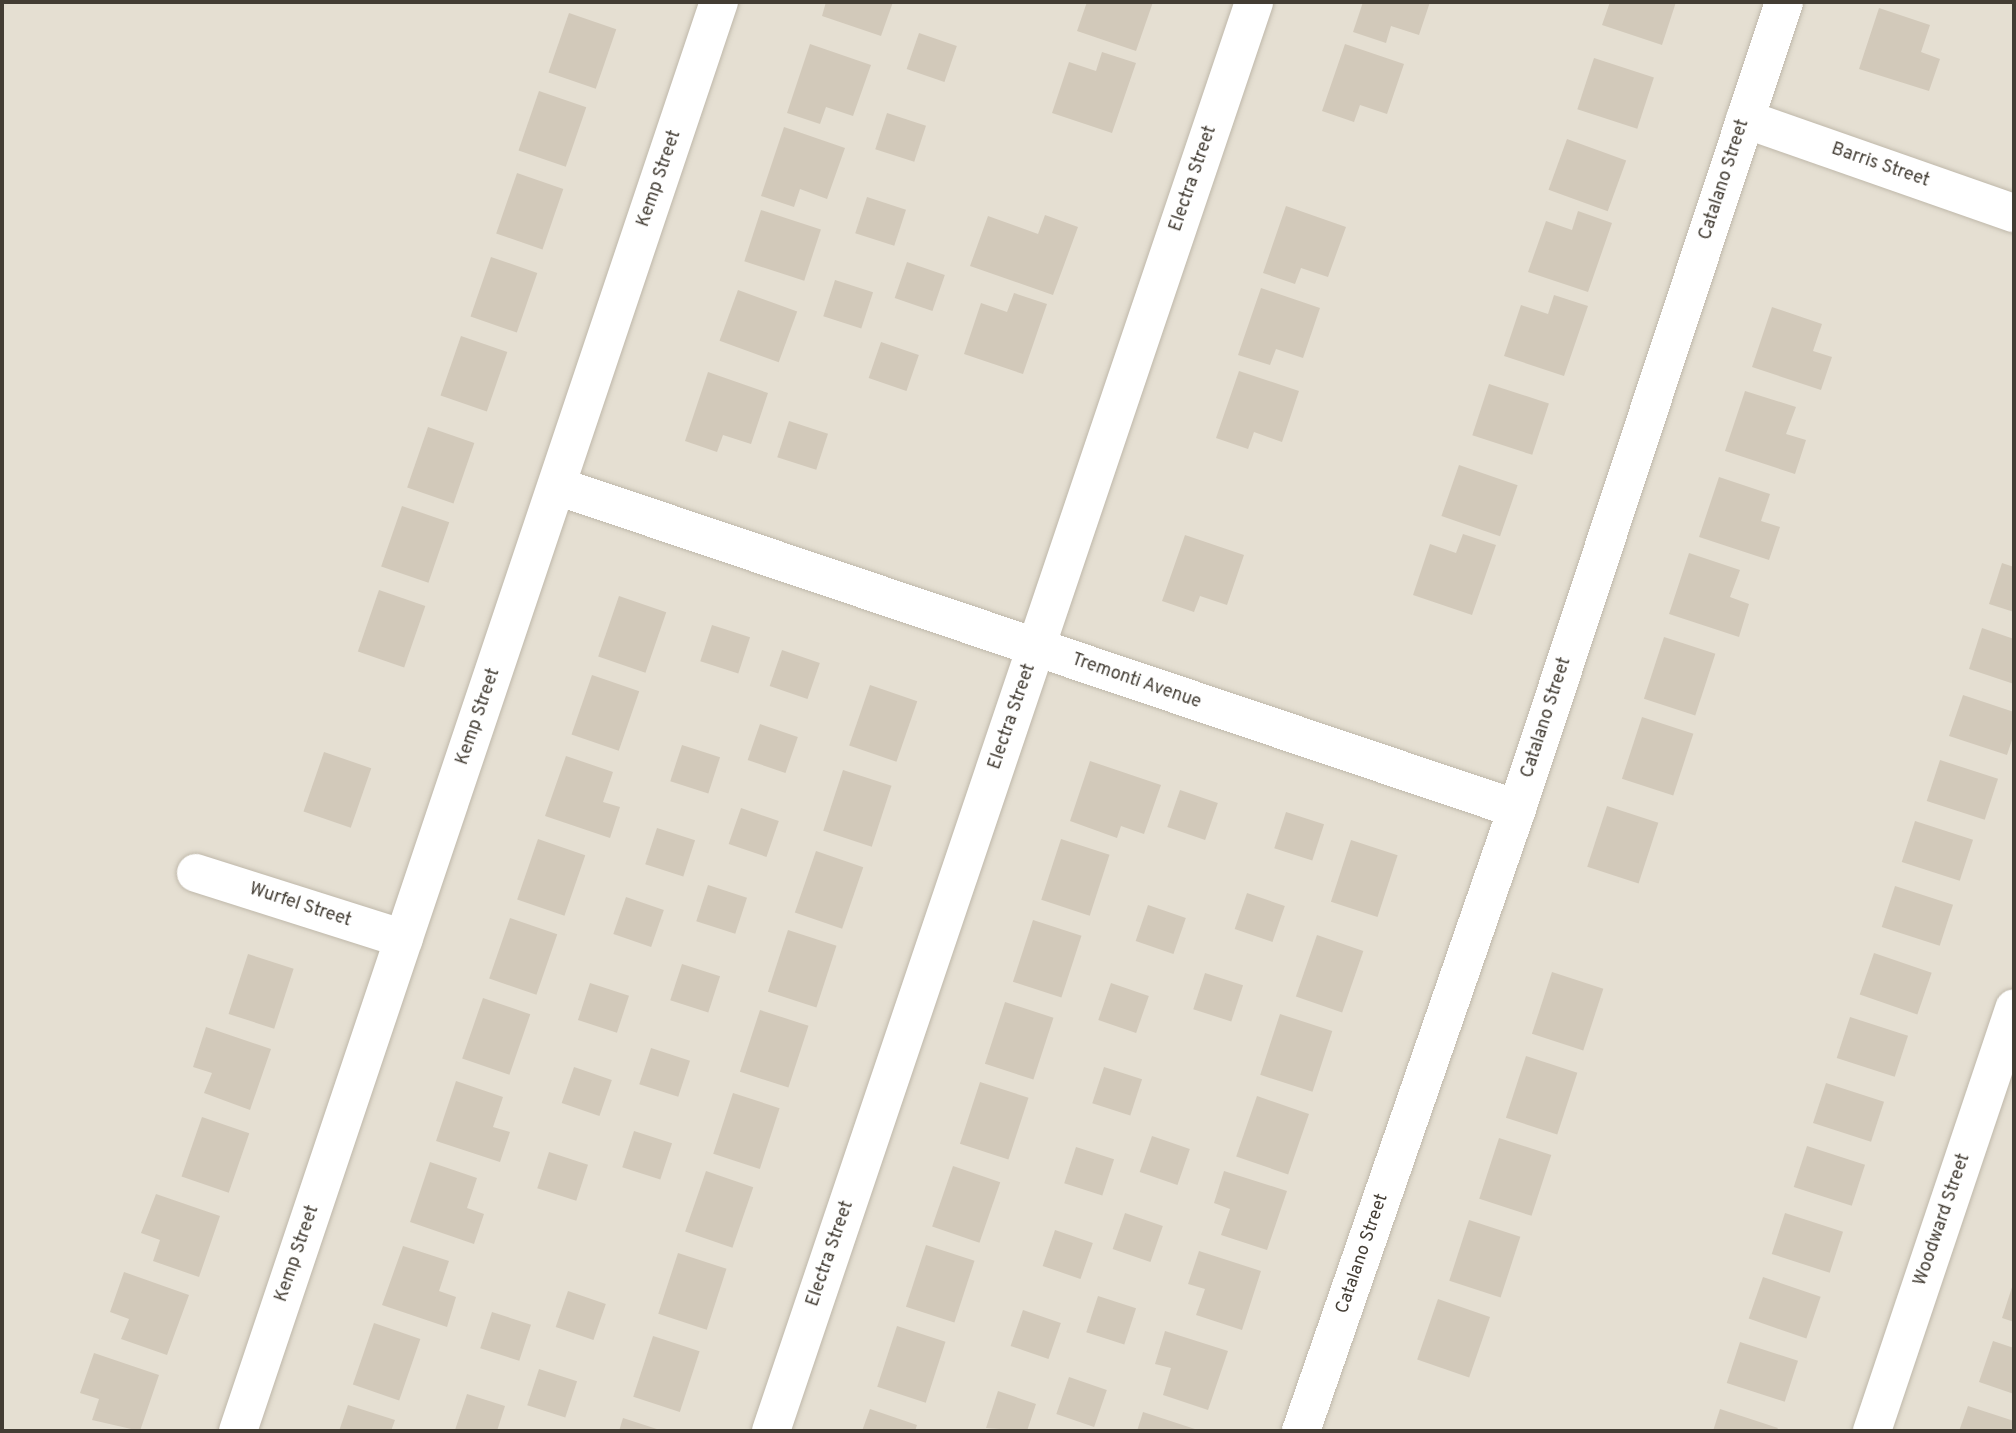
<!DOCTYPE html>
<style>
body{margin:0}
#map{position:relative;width:2016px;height:1433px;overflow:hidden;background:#f1ede4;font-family:Overpass,sans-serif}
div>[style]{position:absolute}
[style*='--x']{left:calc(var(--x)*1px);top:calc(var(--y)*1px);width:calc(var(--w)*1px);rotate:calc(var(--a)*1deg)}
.residential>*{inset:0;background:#e5dfd2;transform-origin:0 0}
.building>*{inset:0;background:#d2c9ba;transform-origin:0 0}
.roads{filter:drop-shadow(0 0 2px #bfb8aa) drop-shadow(0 0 2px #bfb8aa)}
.minor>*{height:38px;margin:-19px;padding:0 19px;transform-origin:19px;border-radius:19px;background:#fff}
span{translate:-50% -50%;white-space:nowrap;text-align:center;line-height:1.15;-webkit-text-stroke:5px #fff;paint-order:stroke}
.street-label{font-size:18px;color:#433d34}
.frame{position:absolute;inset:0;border:4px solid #433d34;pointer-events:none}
</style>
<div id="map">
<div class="residential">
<i style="left:2px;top:2px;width:2012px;height:1429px"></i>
</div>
<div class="building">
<i style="clip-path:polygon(826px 2px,893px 2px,881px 36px,822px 16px)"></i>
<i style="clip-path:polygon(1087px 2px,1153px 2px,1136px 51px,1077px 31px)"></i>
<i style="clip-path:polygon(1363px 2px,1430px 2px,1419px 35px,1391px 26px,1386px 43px,1353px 32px)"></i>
<i style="clip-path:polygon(1610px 2px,1676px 2px,1662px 45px,1602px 25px)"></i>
<i style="clip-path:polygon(1879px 8px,1930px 25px,1921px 52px,1940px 59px,1929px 91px,1859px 69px)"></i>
<i style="left:569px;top:13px;width:50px;height:63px;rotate:19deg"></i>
<i style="left:919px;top:33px;width:40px;height:38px;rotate:19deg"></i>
<i style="clip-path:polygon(810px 44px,871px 65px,853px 116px,826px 107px,820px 124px,787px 113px)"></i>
<i style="clip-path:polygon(1345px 44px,1404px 64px,1387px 114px,1360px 105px,1354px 122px,1322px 111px)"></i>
<i style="clip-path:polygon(1102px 52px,1136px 63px,1112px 133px,1052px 113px,1069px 62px,1096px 71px)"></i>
<i style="left:1594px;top:58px;width:63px;height:54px;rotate:18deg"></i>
<i style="left:539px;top:91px;width:50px;height:63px;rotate:19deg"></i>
<i style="left:887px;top:113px;width:41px;height:38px;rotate:18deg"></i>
<i style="clip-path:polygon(784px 127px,845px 148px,827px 199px,800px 189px,794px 207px,761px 196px)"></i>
<i style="left:1567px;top:139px;width:63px;height:54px;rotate:20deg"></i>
<i style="left:517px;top:173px;width:49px;height:64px;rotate:19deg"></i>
<i style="left:867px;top:197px;width:41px;height:38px;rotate:18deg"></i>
<i style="clip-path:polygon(1286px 206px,1346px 227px,1328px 277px,1301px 268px,1295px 284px,1263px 273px)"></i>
<i style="left:761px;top:210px;width:63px;height:54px;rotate:18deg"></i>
<i style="clip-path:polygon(1578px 211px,1612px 223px,1588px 292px,1528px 272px,1546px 221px,1572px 230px)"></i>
<i style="clip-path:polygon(1045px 215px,1078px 227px,1053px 295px,970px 266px,988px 216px,1038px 234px)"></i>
<i style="left:491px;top:257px;width:49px;height:63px;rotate:19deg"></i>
<i style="left:907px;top:262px;width:40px;height:38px;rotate:19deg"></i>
<i style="left:835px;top:280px;width:40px;height:38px;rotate:18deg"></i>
<i style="clip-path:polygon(1261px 288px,1320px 308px,1303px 358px,1276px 349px,1270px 365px,1238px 355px)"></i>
<i style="left:738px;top:290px;width:63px;height:54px;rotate:20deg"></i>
<i style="clip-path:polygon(1014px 293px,1047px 304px,1023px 374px,964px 354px,981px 303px,1007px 312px)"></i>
<i style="clip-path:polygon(1554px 295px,1588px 306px,1564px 376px,1504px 356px,1521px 305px,1548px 314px)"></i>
<i style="clip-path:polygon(1772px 307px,1822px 324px,1813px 351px,1832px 357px,1821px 390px,1752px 367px)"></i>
<i style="left:461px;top:336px;width:49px;height:63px;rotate:19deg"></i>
<i style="left:881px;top:342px;width:40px;height:38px;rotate:19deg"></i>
<i style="clip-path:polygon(1239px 371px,1299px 391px,1282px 442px,1254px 432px,1248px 449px,1216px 438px)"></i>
<i style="clip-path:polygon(708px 372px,768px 393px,751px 444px,723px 435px,717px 452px,685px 441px)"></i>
<i style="left:1489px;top:384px;width:63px;height:54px;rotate:18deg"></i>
<i style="clip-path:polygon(1745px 391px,1796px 407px,1786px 434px,1806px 440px,1795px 474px,1725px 451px)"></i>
<i style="left:789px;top:421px;width:41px;height:38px;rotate:18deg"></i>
<i style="left:428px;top:427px;width:49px;height:64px;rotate:19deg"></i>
<i style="left:1459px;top:465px;width:62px;height:54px;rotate:19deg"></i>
<i style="clip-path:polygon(1719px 477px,1770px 494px,1761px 521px,1780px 527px,1769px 560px,1699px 537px)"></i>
<i style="left:402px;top:506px;width:50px;height:64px;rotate:19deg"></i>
<i style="clip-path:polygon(1463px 534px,1496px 545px,1472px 615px,1413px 595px,1430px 544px,1456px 553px)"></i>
<i style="clip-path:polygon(1185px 535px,1244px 555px,1227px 605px,1200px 596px,1194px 612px,1162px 601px)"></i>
<i style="clip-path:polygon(1689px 553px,1740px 570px,1730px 597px,1749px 604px,1739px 637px,1669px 614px)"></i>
<i style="clip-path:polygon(2002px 563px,2014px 567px,2014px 612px,1989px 604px)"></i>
<i style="left:379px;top:590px;width:49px;height:65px;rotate:19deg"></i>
<i style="left:619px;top:596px;width:50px;height:64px;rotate:19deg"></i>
<i style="left:712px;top:625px;width:40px;height:38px;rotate:18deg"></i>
<i style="clip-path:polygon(1982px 628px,2014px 639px,2014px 684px,1969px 669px)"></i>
<i style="left:1664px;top:637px;width:54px;height:65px;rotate:18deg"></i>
<i style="left:782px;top:650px;width:40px;height:38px;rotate:19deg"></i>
<i style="left:592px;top:675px;width:50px;height:63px;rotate:19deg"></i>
<i style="left:870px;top:685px;width:50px;height:64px;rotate:19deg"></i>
<i style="clip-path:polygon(1963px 695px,2014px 712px,2014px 734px,2007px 755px,1949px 736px)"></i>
<i style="left:1642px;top:717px;width:54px;height:65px;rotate:18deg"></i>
<i style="left:760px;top:724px;width:40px;height:38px;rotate:19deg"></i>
<i style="left:682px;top:745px;width:40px;height:38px;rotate:18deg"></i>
<i style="left:324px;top:752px;width:50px;height:63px;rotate:19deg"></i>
<i style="clip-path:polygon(566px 756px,613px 772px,603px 802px,620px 807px,610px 838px,545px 816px)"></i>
<i style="left:1940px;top:760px;width:61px;height:43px;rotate:18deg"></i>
<i style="clip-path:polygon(1090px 761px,1161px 785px,1144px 834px,1121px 826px,1117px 838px,1070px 821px)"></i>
<i style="left:843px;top:770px;width:51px;height:64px;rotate:18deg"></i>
<i style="left:1180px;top:790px;width:40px;height:39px;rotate:19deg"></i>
<i style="left:1607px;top:806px;width:54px;height:64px;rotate:18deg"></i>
<i style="left:741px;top:808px;width:40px;height:38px;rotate:19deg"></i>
<i style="left:1286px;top:812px;width:40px;height:38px;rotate:18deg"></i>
<i style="left:1915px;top:821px;width:61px;height:43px;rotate:18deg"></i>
<i style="left:657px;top:828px;width:40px;height:38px;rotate:18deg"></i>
<i style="left:538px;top:839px;width:50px;height:64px;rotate:19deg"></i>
<i style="left:1061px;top:839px;width:51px;height:64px;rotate:18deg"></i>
<i style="left:1351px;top:840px;width:49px;height:65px;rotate:18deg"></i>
<i style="left:816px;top:851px;width:50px;height:65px;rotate:19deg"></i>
<i style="left:708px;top:885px;width:41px;height:38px;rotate:18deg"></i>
<i style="left:1895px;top:886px;width:61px;height:43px;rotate:18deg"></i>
<i style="left:1247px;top:893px;width:40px;height:38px;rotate:19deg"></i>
<i style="left:626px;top:897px;width:40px;height:39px;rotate:19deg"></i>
<i style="left:1148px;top:905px;width:40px;height:38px;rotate:19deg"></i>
<i style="left:510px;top:918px;width:50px;height:64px;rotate:19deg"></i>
<i style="left:1033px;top:920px;width:51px;height:65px;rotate:18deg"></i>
<i style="left:788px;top:930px;width:51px;height:65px;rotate:18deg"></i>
<i style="left:1317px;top:935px;width:49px;height:65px;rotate:19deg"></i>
<i style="left:1874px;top:953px;width:61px;height:44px;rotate:19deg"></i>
<i style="left:248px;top:954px;width:48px;height:63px;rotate:18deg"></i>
<i style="left:682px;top:964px;width:40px;height:38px;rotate:18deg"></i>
<i style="left:1552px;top:972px;width:54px;height:65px;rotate:18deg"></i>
<i style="left:1205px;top:973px;width:40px;height:38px;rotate:18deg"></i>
<i style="left:590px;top:983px;width:41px;height:39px;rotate:18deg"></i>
<i style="left:1111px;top:983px;width:40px;height:39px;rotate:19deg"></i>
<i style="left:483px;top:998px;width:50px;height:64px;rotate:19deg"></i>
<i style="left:1005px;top:1002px;width:51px;height:65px;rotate:18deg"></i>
<i style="left:760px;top:1010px;width:51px;height:65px;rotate:18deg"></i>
<i style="left:1280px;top:1014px;width:55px;height:64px;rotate:18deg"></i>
<i style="left:1850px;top:1017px;width:61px;height:43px;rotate:18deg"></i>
<i style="clip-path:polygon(206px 1027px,271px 1049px,250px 1110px,204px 1093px,212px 1073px,193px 1067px)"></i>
<i style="left:651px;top:1048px;width:41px;height:38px;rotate:18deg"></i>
<i style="left:1526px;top:1056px;width:54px;height:65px;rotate:18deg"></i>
<i style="left:574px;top:1067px;width:40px;height:38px;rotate:19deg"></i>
<i style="left:1104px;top:1067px;width:40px;height:38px;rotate:18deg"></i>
<i style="clip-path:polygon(456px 1081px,503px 1097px,493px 1127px,510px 1132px,500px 1162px,436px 1141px)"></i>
<i style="left:980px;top:1082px;width:51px;height:65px;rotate:18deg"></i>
<i style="left:1826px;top:1083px;width:61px;height:42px;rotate:18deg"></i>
<i style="left:733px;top:1093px;width:49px;height:64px;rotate:18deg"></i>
<i style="left:1257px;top:1096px;width:55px;height:64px;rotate:19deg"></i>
<i style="left:202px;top:1117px;width:50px;height:63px;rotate:19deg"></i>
<i style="left:634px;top:1131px;width:40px;height:38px;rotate:18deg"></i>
<i style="left:1152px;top:1136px;width:40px;height:38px;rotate:19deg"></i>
<i style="left:1499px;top:1138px;width:55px;height:64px;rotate:18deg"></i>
<i style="left:1807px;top:1146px;width:61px;height:43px;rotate:18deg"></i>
<i style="left:1076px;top:1147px;width:40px;height:38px;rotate:18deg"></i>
<i style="left:549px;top:1152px;width:41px;height:38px;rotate:18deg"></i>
<i style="clip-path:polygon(430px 1162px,477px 1178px,467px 1208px,484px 1214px,474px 1244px,410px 1222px)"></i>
<i style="left:953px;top:1166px;width:50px;height:64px;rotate:19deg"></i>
<i style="left:706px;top:1171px;width:50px;height:64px;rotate:19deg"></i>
<i style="clip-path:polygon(1224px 1171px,1287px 1191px,1267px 1250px,1221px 1235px,1230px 1209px,1214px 1203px)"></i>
<i style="clip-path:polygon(156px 1194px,220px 1216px,199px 1277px,153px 1261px,160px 1240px,141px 1233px)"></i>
<i style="left:1125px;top:1213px;width:40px;height:38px;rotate:19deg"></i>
<i style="left:1785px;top:1213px;width:61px;height:43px;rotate:18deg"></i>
<i style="left:1469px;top:1220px;width:54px;height:64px;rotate:18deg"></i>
<i style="left:1055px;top:1230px;width:40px;height:38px;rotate:19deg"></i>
<i style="left:926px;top:1245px;width:51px;height:65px;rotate:18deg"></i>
<i style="clip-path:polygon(403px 1246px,449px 1261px,439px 1291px,456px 1297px,447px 1327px,382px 1305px)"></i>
<i style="clip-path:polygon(1199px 1251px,1261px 1271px,1242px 1330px,1196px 1315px,1205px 1289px,1188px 1284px)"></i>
<i style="left:678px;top:1253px;width:51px;height:64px;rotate:18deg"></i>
<i style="clip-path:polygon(124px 1272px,189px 1295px,167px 1355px,121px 1339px,129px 1319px,110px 1312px)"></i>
<i style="left:1763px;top:1277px;width:61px;height:44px;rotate:19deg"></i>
<i style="clip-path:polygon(2014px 1281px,2014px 1322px,2002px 1318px)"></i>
<i style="left:568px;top:1291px;width:40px;height:38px;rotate:19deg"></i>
<i style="left:1098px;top:1296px;width:40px;height:38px;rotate:18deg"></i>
<i style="left:1438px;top:1299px;width:55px;height:64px;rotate:19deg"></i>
<i style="left:1023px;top:1310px;width:40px;height:38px;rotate:19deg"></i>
<i style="left:492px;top:1312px;width:41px;height:38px;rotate:18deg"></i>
<i style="left:374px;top:1323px;width:49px;height:65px;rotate:19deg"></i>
<i style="left:897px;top:1326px;width:51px;height:64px;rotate:18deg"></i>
<i style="clip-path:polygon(1165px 1331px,1228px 1351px,1208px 1410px,1163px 1395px,1171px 1368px,1155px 1364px)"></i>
<i style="left:653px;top:1336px;width:49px;height:64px;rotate:18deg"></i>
<i style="clip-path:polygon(1993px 1341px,2014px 1348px,2014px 1394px,1979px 1382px)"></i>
<i style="left:1740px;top:1342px;width:61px;height:43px;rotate:18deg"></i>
<i style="clip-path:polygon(94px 1353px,159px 1375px,140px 1431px,92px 1420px,99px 1399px,80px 1393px)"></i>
<i style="left:539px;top:1369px;width:40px;height:38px;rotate:18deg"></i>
<i style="left:1069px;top:1377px;width:40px;height:39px;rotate:19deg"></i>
<i style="clip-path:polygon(998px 1391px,1036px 1404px,1027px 1431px,986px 1428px)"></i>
<i style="clip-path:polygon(467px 1394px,505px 1406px,497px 1431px,455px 1430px)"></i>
<i style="clip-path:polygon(348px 1405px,395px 1420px,391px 1431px,339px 1431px)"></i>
<i style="clip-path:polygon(1968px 1406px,2014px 1421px,2014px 1431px,1959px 1431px)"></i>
<i style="clip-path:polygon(870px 1409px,917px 1425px,915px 1431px,862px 1431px)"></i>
<i style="clip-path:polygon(1720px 1409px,1778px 1428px,1776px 1431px,1713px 1431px)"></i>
<i style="clip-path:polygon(1143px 1412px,1201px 1431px,1137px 1431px)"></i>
<i style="clip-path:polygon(623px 1418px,663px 1431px,619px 1431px)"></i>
</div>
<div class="roads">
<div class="minor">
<i style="--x:1745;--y:119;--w:285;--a:19.3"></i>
<i style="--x:557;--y:486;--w:1013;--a:18.6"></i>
<i style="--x:196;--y:873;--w:218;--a:17.6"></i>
<i style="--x:238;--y:1431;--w:1508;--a:-71.4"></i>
<i style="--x:771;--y:1431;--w:1508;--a:-71.32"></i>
<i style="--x:1301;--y:1431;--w:658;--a:-70.85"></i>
<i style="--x:1517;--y:809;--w:850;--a:-71.69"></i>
<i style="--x:1872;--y:1431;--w:446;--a:-71.4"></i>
</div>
</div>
<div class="street-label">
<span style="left:1880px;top:166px;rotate:19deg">Barris Street</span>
<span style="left:660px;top:179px;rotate:-71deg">Kemp Street</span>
<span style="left:1194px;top:179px;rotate:-71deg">Electra Street</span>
<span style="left:1725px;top:180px;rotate:-72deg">Catalano Street</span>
<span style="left:1136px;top:682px;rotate:19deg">Tremonti Avenue</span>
<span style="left:479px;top:717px;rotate:-71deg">Kemp Street</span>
<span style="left:1013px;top:717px;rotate:-71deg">Electra Street</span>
<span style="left:1547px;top:718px;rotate:-72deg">Catalano Street</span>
<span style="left:300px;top:906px;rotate:18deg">Wurfel Street</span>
<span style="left:1943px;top:1220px;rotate:-71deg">Woodward Street</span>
<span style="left:298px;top:1254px;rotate:-71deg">Kemp Street</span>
<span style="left:831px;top:1254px;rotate:-71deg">Electra Street</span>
<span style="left:1363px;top:1254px;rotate:-71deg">Catalano Street</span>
</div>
<div class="frame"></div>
</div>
